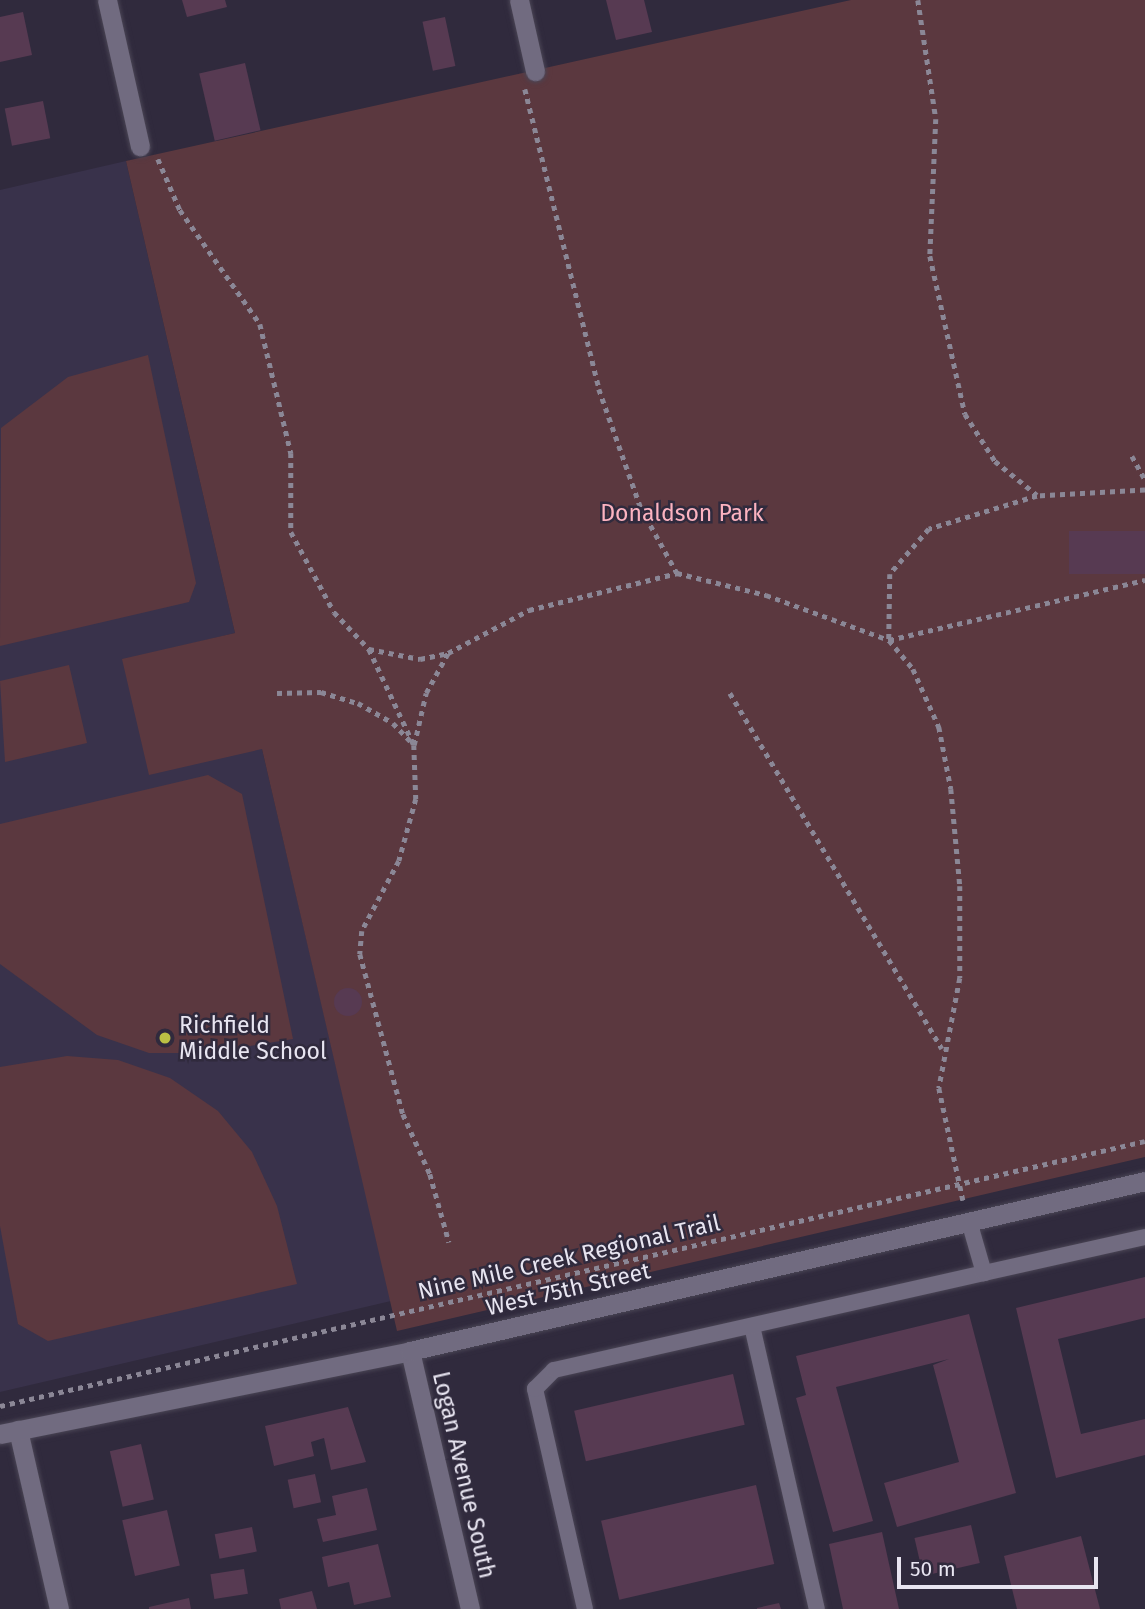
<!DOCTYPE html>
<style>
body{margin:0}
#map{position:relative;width:1145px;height:1609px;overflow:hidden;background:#302a3d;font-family:"Fira Sans",sans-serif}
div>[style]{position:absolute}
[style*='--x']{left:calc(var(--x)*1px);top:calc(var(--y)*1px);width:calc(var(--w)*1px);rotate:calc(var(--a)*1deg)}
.built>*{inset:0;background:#39324b}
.green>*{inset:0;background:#5b383f}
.building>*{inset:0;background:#573a52;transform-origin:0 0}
.round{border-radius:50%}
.path>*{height:4.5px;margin-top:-2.25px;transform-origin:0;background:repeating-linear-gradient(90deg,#8b8796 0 5px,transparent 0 10px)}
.roads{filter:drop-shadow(0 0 2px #4a4555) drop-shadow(0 0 2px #4a4555)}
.service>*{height:16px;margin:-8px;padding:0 8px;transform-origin:8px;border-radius:8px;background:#716b80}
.minor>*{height:19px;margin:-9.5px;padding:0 9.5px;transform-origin:9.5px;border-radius:9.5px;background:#716b80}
.dots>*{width:19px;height:19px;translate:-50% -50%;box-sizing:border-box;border:4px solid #302a3d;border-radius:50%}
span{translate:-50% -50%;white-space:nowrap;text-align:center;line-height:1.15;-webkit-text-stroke:5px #302a3d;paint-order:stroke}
.park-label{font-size:23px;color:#fcb3c0}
.poi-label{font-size:23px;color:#e8e5f1}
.left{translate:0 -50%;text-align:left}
.street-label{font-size:23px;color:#e8e5f1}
.scale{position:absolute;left:897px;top:1557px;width:201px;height:32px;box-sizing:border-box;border:4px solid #e8e5f1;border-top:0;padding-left:9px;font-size:21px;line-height:24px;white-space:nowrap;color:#e8e5f1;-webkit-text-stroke:5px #302a3d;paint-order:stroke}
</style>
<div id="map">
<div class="built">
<i style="clip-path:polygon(126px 161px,235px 633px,123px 660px,262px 749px,391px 1301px,0 1392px,0 190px)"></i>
</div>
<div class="green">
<i style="clip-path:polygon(851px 0,1145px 0,1145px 1157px,397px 1331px,262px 749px,149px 775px,122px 659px,235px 633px,126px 161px)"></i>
<i style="clip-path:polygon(148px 355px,196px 583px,189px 602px,0 646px,1px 428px,68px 377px)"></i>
<i style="clip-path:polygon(69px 665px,87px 743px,5px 762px,0 681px)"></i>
<i style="clip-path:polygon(208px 775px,242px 794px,293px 1039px,205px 1053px,149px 1053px,97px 1035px,0 964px,0 824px)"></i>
<i style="clip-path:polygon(67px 1056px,118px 1060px,170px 1078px,218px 1111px,252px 1152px,277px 1206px,297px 1284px,48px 1341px,18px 1324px,0 1226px,0 1067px)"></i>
</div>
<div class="building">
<i style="clip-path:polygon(182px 0,225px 0,227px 7px,187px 17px)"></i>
<i style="clip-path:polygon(606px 0,644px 0,652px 32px,616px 40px)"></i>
<i style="clip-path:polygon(23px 12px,32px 55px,0 62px,0 17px)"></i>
<i style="left:445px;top:17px;width:50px;height:23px;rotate:78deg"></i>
<i style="left:245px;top:63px;width:69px;height:47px;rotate:77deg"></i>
<i style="left:43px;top:101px;width:38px;height:39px;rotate:79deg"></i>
<i style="left:1145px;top:531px;width:43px;height:76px;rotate:90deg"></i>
<i class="round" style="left:334px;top:988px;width:28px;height:28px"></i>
<i style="clip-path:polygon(1145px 1277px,1145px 1318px,1058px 1339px,1081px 1434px,1145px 1419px,1145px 1455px,1056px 1478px,1016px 1308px)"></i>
<i style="clip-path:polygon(969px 1314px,1016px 1493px,897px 1527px,884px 1483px,959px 1462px,933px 1365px,949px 1359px,836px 1387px,873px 1521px,833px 1532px,796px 1398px,806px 1395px,796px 1356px)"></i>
<i style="left:733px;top:1374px;width:52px;height:163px;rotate:77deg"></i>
<i style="clip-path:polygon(348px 1407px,366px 1462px,331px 1470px,324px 1438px,311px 1442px,314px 1456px,274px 1466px,265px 1426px)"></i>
<i style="left:141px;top:1444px;width:57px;height:32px;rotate:77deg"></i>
<i style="left:315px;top:1474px;width:29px;height:28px;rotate:78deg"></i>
<i style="left:756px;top:1485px;width:81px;height:159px;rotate:77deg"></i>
<i style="clip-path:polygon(367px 1488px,377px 1530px,323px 1542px,317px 1519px,336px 1515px,332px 1496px)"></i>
<i style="left:167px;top:1510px;width:57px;height:46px;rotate:77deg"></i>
<i style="left:971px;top:1525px;width:39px;height:58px;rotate:77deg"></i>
<i style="left:252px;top:1527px;width:25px;height:38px;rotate:79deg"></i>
<i style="clip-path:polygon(882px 1532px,899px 1609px,843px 1609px,829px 1544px)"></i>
<i style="clip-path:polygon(1081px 1536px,1100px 1609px,1017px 1609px,1004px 1556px)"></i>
<i style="clip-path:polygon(378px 1544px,391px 1597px,354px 1605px,349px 1582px,328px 1587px,322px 1557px)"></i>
<i style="left:244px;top:1569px;width:25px;height:34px;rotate:81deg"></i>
<i style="clip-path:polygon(312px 1591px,317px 1609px,281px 1609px,279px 1599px)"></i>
<i style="clip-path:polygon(189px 1598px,191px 1609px,149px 1609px,149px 1607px)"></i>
<i style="clip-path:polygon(779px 1603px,781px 1609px,757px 1609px,757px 1608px)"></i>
</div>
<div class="path">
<i style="--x:918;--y:0;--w:120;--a:81.4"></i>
<i style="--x:936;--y:119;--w:137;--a:92.5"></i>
<i style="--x:930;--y:256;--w:162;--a:77.5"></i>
<i style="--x:965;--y:414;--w:56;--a:57.4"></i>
<i style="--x:995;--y:461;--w:54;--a:39"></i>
<i style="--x:525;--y:89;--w:309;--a:76.1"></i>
<i style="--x:599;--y:389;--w:126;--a:70.6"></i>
<i style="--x:641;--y:508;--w:74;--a:61"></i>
<i style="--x:158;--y:159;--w:56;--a:66.7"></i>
<i style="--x:180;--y:210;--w:139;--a:54.9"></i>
<i style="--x:260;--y:324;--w:133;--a:76.5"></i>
<i style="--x:291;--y:453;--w:79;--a:90"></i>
<i style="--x:291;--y:532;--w:91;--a:61.7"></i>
<i style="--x:334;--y:612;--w:51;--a:46.6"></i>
<i style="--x:369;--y:649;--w:106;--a:64.9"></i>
<i style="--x:414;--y:745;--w:54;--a:87.9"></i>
<i style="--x:416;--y:799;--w:64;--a:105.3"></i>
<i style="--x:399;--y:861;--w:79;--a:117.9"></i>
<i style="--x:362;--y:931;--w:23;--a:95"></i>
<i style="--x:360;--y:954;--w:166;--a:75"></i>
<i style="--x:403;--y:1114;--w:66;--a:65.8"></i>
<i style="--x:430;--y:1174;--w:71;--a:74.4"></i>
<i style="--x:1132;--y:456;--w:26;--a:61"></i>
<i style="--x:1145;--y:490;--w:108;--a:176.8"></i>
<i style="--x:1037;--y:496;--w:113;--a:163"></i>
<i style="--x:929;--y:529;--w:60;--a:130.9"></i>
<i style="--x:890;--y:574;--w:66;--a:90.9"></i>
<i style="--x:889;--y:640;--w:263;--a:-13.2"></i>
<i style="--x:369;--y:649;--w:52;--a:11.1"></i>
<i style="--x:420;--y:659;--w:29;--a:-12"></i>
<i style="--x:277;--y:693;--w:44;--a:-1.3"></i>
<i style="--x:321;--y:692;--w:39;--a:17"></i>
<i style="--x:358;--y:703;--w:40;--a:29.7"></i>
<i style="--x:393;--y:723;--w:30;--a:46"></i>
<i style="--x:414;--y:745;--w:53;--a:-77"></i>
<i style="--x:426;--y:693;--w:46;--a:-61.2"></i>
<i style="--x:448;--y:653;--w:92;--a:-28"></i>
<i style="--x:529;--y:610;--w:153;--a:-14"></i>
<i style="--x:677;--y:573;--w:92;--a:13.9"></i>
<i style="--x:766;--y:595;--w:131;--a:20.1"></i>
<i style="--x:889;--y:640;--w:38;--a:50"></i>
<i style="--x:913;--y:669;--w:64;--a:65.9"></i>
<i style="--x:939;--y:727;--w:63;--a:79"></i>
<i style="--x:951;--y:789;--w:97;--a:84.7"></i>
<i style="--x:960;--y:886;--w:92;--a:90"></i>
<i style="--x:960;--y:978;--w:112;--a:100.8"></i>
<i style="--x:939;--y:1088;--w:115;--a:77.9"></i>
<i style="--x:730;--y:693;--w:414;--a:59.2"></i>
<i style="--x:0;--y:1406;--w:1175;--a:-13.03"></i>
</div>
<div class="roads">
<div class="service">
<i style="--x:984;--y:1273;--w:165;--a:-12.6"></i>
<i style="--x:752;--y:1326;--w:290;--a:77.1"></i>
<i style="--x:585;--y:1609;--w:226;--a:-102.8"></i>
<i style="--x:535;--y:1389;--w:27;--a:-45"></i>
<i style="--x:554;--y:1370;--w:441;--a:-12.7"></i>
<i style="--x:984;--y:1273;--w:54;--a:-106.1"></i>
</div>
<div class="minor">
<i style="--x:107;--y:0;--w:150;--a:77.3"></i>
<i style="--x:519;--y:0;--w:73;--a:77.3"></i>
<i style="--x:410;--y:1351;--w:265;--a:76.9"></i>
<i style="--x:18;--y:1430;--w:184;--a:77.1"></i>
<i style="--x:0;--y:1434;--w:418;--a:-11.4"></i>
<i style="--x:410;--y:1351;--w:754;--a:-13.02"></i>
</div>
</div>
<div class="dots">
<i style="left:165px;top:1038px;background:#bbc044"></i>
</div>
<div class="park-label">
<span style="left:682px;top:513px">Donaldson Park</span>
</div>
<div class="poi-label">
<span class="left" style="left:179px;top:1038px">Richfield<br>Middle School</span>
</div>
<div class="street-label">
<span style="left:569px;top:1257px;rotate:-13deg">Nine Mile Creek Regional Trail</span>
<span style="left:568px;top:1289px;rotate:-13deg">West 75th Street</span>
<span style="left:464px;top:1475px;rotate:77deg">Logan Avenue South</span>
</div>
<div class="scale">50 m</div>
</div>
